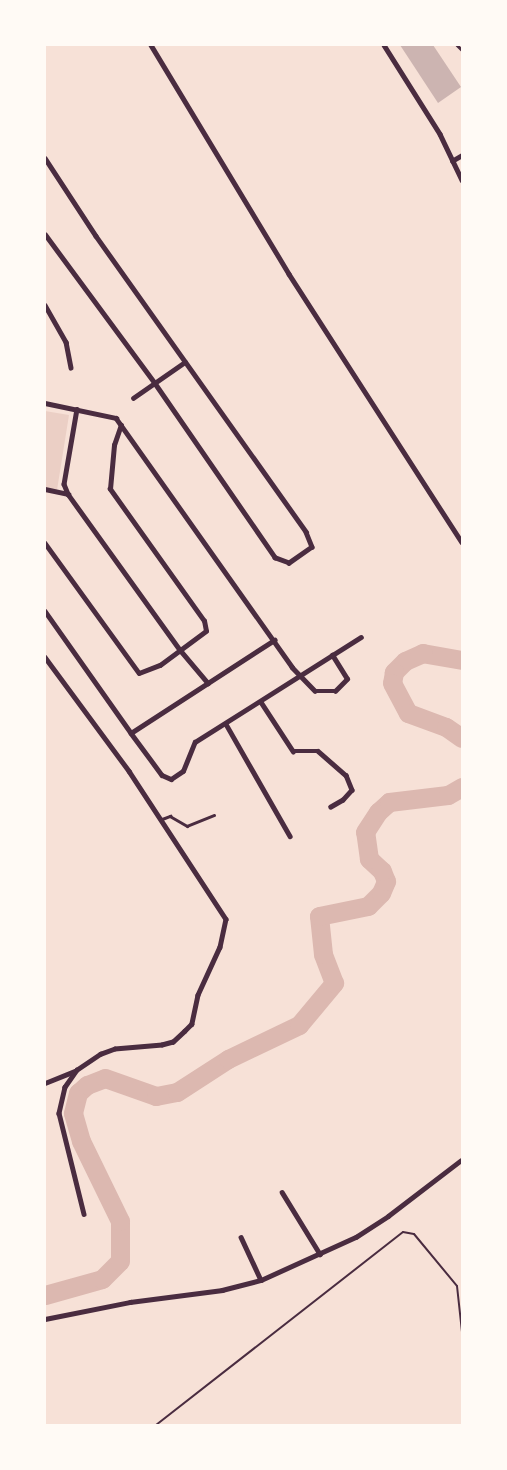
<!DOCTYPE html>
<style>
body{margin:0}
#map{position:relative;width:507px;height:1470px;overflow:hidden;background:#f7e1d7;font-family:"Open Sans",sans-serif}
div>[style]{position:absolute}
[style*='--x']{left:calc(var(--x)*1px);top:calc(var(--y)*1px);width:calc(var(--w)*1px);rotate:calc(var(--a)*1deg)}
.green>*{inset:0;background:#ebcfc5}
.river>*{height:19px;margin:-9.5px;padding:0 9.5px;transform-origin:9.5px;border-radius:9.5px;background:#dcb8b0}
.building>*{inset:0;background:#ccb4b1}
.path>*{height:2px;margin:-1px;padding:0 1px;transform-origin:1px;border-radius:1px;background:#4a2c40}
.service>*{height:2.5px;margin:-1.25px;padding:0 1.25px;transform-origin:1.25px;border-radius:1.25px;background:#4a2c40}
.minor>*{height:4.5px;margin:-2.25px;padding:0 2.25px;transform-origin:2.25px;border-radius:2.25px;background:#4a2c40}
span{translate:-50% -50%;white-space:nowrap;text-align:center;line-height:1.15;-webkit-text-stroke:4px #fffaf5;paint-order:stroke}
.frame{position:absolute;inset:0;border:46px solid #fffaf5;pointer-events:none}
</style>
<div id="map">
<div class="green">
<i style="clip-path:polygon(45px 411px,69px 415px,57px 490px,45px 488px)"></i>
</div>
<div class="river">
<i style="--x:462;--y:660;--w:40;--a:-170"></i>
<i style="--x:423;--y:653;--w:20;--a:156"></i>
<i style="--x:405;--y:661;--w:16;--a:135"></i>
<i style="--x:394;--y:672;--w:11;--a:100"></i>
<i style="--x:392;--y:683;--w:34;--a:62"></i>
<i style="--x:408;--y:713;--w:40;--a:20.2"></i>
<i style="--x:446;--y:727;--w:19;--a:35"></i>
<i style="--x:45;--y:1295;--w:59;--a:-15.7"></i>
<i style="--x:102;--y:1279;--w:25;--a:-45"></i>
<i style="--x:120;--y:1261;--w:40;--a:-90"></i>
<i style="--x:120;--y:1221;--w:89;--a:-116"></i>
<i style="--x:81;--y:1141;--w:29;--a:-106"></i>
<i style="--x:73;--y:1113;--w:21;--a:-76"></i>
<i style="--x:78;--y:1093;--w:12;--a:-42"></i>
<i style="--x:87;--y:1085;--w:19;--a:-21"></i>
<i style="--x:105;--y:1078;--w:54;--a:19.4"></i>
<i style="--x:156;--y:1096;--w:21;--a:-11"></i>
<i style="--x:177;--y:1092;--w:61;--a:-32.9"></i>
<i style="--x:228;--y:1059;--w:79;--a:-25.6"></i>
<i style="--x:299;--y:1025;--w:55;--a:-50.2"></i>
<i style="--x:334;--y:983;--w:31;--a:-111"></i>
<i style="--x:323;--y:954;--w:38;--a:-96"></i>
<i style="--x:319;--y:916;--w:50;--a:-11.5"></i>
<i style="--x:368;--y:906;--w:18;--a:-45"></i>
<i style="--x:381;--y:893;--w:13;--a:-67"></i>
<i style="--x:386;--y:881;--w:11;--a:-112"></i>
<i style="--x:382;--y:871;--w:18;--a:-137"></i>
<i style="--x:369;--y:859;--w:27;--a:-98"></i>
<i style="--x:365;--y:832;--w:24;--a:-57"></i>
<i style="--x:378;--y:812;--w:15;--a:-42"></i>
<i style="--x:389;--y:802;--w:59;--a:-6.8"></i>
<i style="--x:448;--y:795;--w:16;--a:-30"></i>
</div>
<div class="building">
<i style="clip-path:polygon(400px 45px,433px 45px,461px 87px,438px 103px)"></i>
</div>
<div class="path">
<i style="--x:156;--y:1425;--w:313;--a:-38"></i>
<i style="--x:403;--y:1232;--w:11;--a:10"></i>
<i style="--x:414;--y:1234;--w:67;--a:50.4"></i>
<i style="--x:457;--y:1286;--w:46;--a:83.8"></i>
</div>
<div class="service">
<i style="--x:457;--y:45;--w:7;--a:45"></i>
<i style="--x:162;--y:819;--w:9;--a:-21"></i>
<i style="--x:170;--y:816;--w:20;--a:30"></i>
<i style="--x:187;--y:826;--w:29;--a:-22"></i>
</div>
<div class="minor">
<i style="--x:151;--y:45;--w:267;--a:58.9"></i>
<i style="--x:289;--y:274;--w:319;--a:57.2"></i>
<i style="--x:384;--y:45;--w:105;--a:57.8"></i>
<i style="--x:440;--y:134;--w:51;--a:64.4"></i>
<i style="--x:45;--y:158;--w:93;--a:56.8"></i>
<i style="--x:96;--y:236;--w:363;--a:54.6"></i>
<i style="--x:306;--y:532;--w:16;--a:68"></i>
<i style="--x:312;--y:547;--w:28;--a:145"></i>
<i style="--x:289;--y:563;--w:15;--a:-160"></i>
<i style="--x:275;--y:558;--w:211;--a:-124.6"></i>
<i style="--x:155;--y:384;--w:185;--a:-126.4"></i>
<i style="--x:452;--y:161;--w:12;--a:-31"></i>
<i style="--x:45;--y:305;--w:43;--a:60.4"></i>
<i style="--x:66;--y:342;--w:26;--a:79"></i>
<i style="--x:133;--y:398;--w:63;--a:-34.7"></i>
<i style="--x:45;--y:403;--w:73;--a:11.9"></i>
<i style="--x:116;--y:418;--w:305;--a:54.7"></i>
<i style="--x:292;--y:667;--w:33;--a:46"></i>
<i style="--x:315;--y:691;--w:20;--a:0"></i>
<i style="--x:335;--y:691;--w:17;--a:-45"></i>
<i style="--x:347;--y:679;--w:28;--a:-122"></i>
<i style="--x:77;--y:409;--w:76;--a:99.8"></i>
<i style="--x:64;--y:484;--w:11;--a:68"></i>
<i style="--x:68;--y:494;--w:193;--a:54.3"></i>
<i style="--x:181;--y:651;--w:42;--a:49.8"></i>
<i style="--x:45;--y:489;--w:24;--a:12"></i>
<i style="--x:45;--y:543;--w:160;--a:54.1"></i>
<i style="--x:139;--y:673;--w:22;--a:-21"></i>
<i style="--x:160;--y:665;--w:57;--a:-36.5"></i>
<i style="--x:206;--y:631;--w:10;--a:-101"></i>
<i style="--x:204;--y:621;--w:162;--a:-125.5"></i>
<i style="--x:110;--y:489;--w:44;--a:-84.8"></i>
<i style="--x:114;--y:445;--w:21;--a:-71"></i>
<i style="--x:45;--y:611;--w:149;--a:54.8"></i>
<i style="--x:131;--y:733;--w:52;--a:53.6"></i>
<i style="--x:162;--y:775;--w:10;--a:24"></i>
<i style="--x:171;--y:779;--w:14;--a:-34"></i>
<i style="--x:183;--y:771;--w:31;--a:-68"></i>
<i style="--x:195;--y:742;--w:196;--a:-32.3"></i>
<i style="--x:45;--y:657;--w:142;--a:53.6"></i>
<i style="--x:129;--y:771;--w:177;--a:56.8"></i>
<i style="--x:226;--y:919;--w:29;--a:102"></i>
<i style="--x:220;--y:947;--w:53;--a:114.6"></i>
<i style="--x:198;--y:995;--w:30;--a:102"></i>
<i style="--x:192;--y:1024;--w:10;--a:135"></i>
<i style="--x:185;--y:1031;--w:16;--a:137"></i>
<i style="--x:173;--y:1042;--w:11;--a:165"></i>
<i style="--x:162;--y:1045;--w:47;--a:175.1"></i>
<i style="--x:115;--y:1049;--w:15;--a:160"></i>
<i style="--x:101;--y:1054;--w:29;--a:146"></i>
<i style="--x:77;--y:1070;--w:21;--a:125"></i>
<i style="--x:65;--y:1087;--w:27;--a:103"></i>
<i style="--x:59;--y:1113;--w:104;--a:76.1"></i>
<i style="--x:261;--y:702;--w:59;--a:56.9"></i>
<i style="--x:293;--y:751;--w:25;--a:0"></i>
<i style="--x:318;--y:751;--w:37;--a:41"></i>
<i style="--x:346;--y:775;--w:16;--a:68"></i>
<i style="--x:352;--y:790;--w:13;--a:132"></i>
<i style="--x:343;--y:800;--w:14;--a:150"></i>
<i style="--x:226;--y:724;--w:129;--a:60.3"></i>
<i style="--x:131;--y:733;--w:171;--a:-33"></i>
<i style="--x:45;--y:1083;--w:32;--a:-22"></i>
<i style="--x:282;--y:1192;--w:73;--a:58.5"></i>
<i style="--x:241;--y:1237;--w:47;--a:65.1"></i>
<i style="--x:45;--y:1319;--w:87;--a:-11.3"></i>
<i style="--x:130;--y:1302;--w:93;--a:-7.4"></i>
<i style="--x:222;--y:1290;--w:40;--a:-14.4"></i>
<i style="--x:261;--y:1280;--w:104;--a:-24.4"></i>
<i style="--x:356;--y:1237;--w:38;--a:-33"></i>
<i style="--x:388;--y:1216;--w:91;--a:-37.4"></i>
</div>
<div class="frame"></div>
</div>
